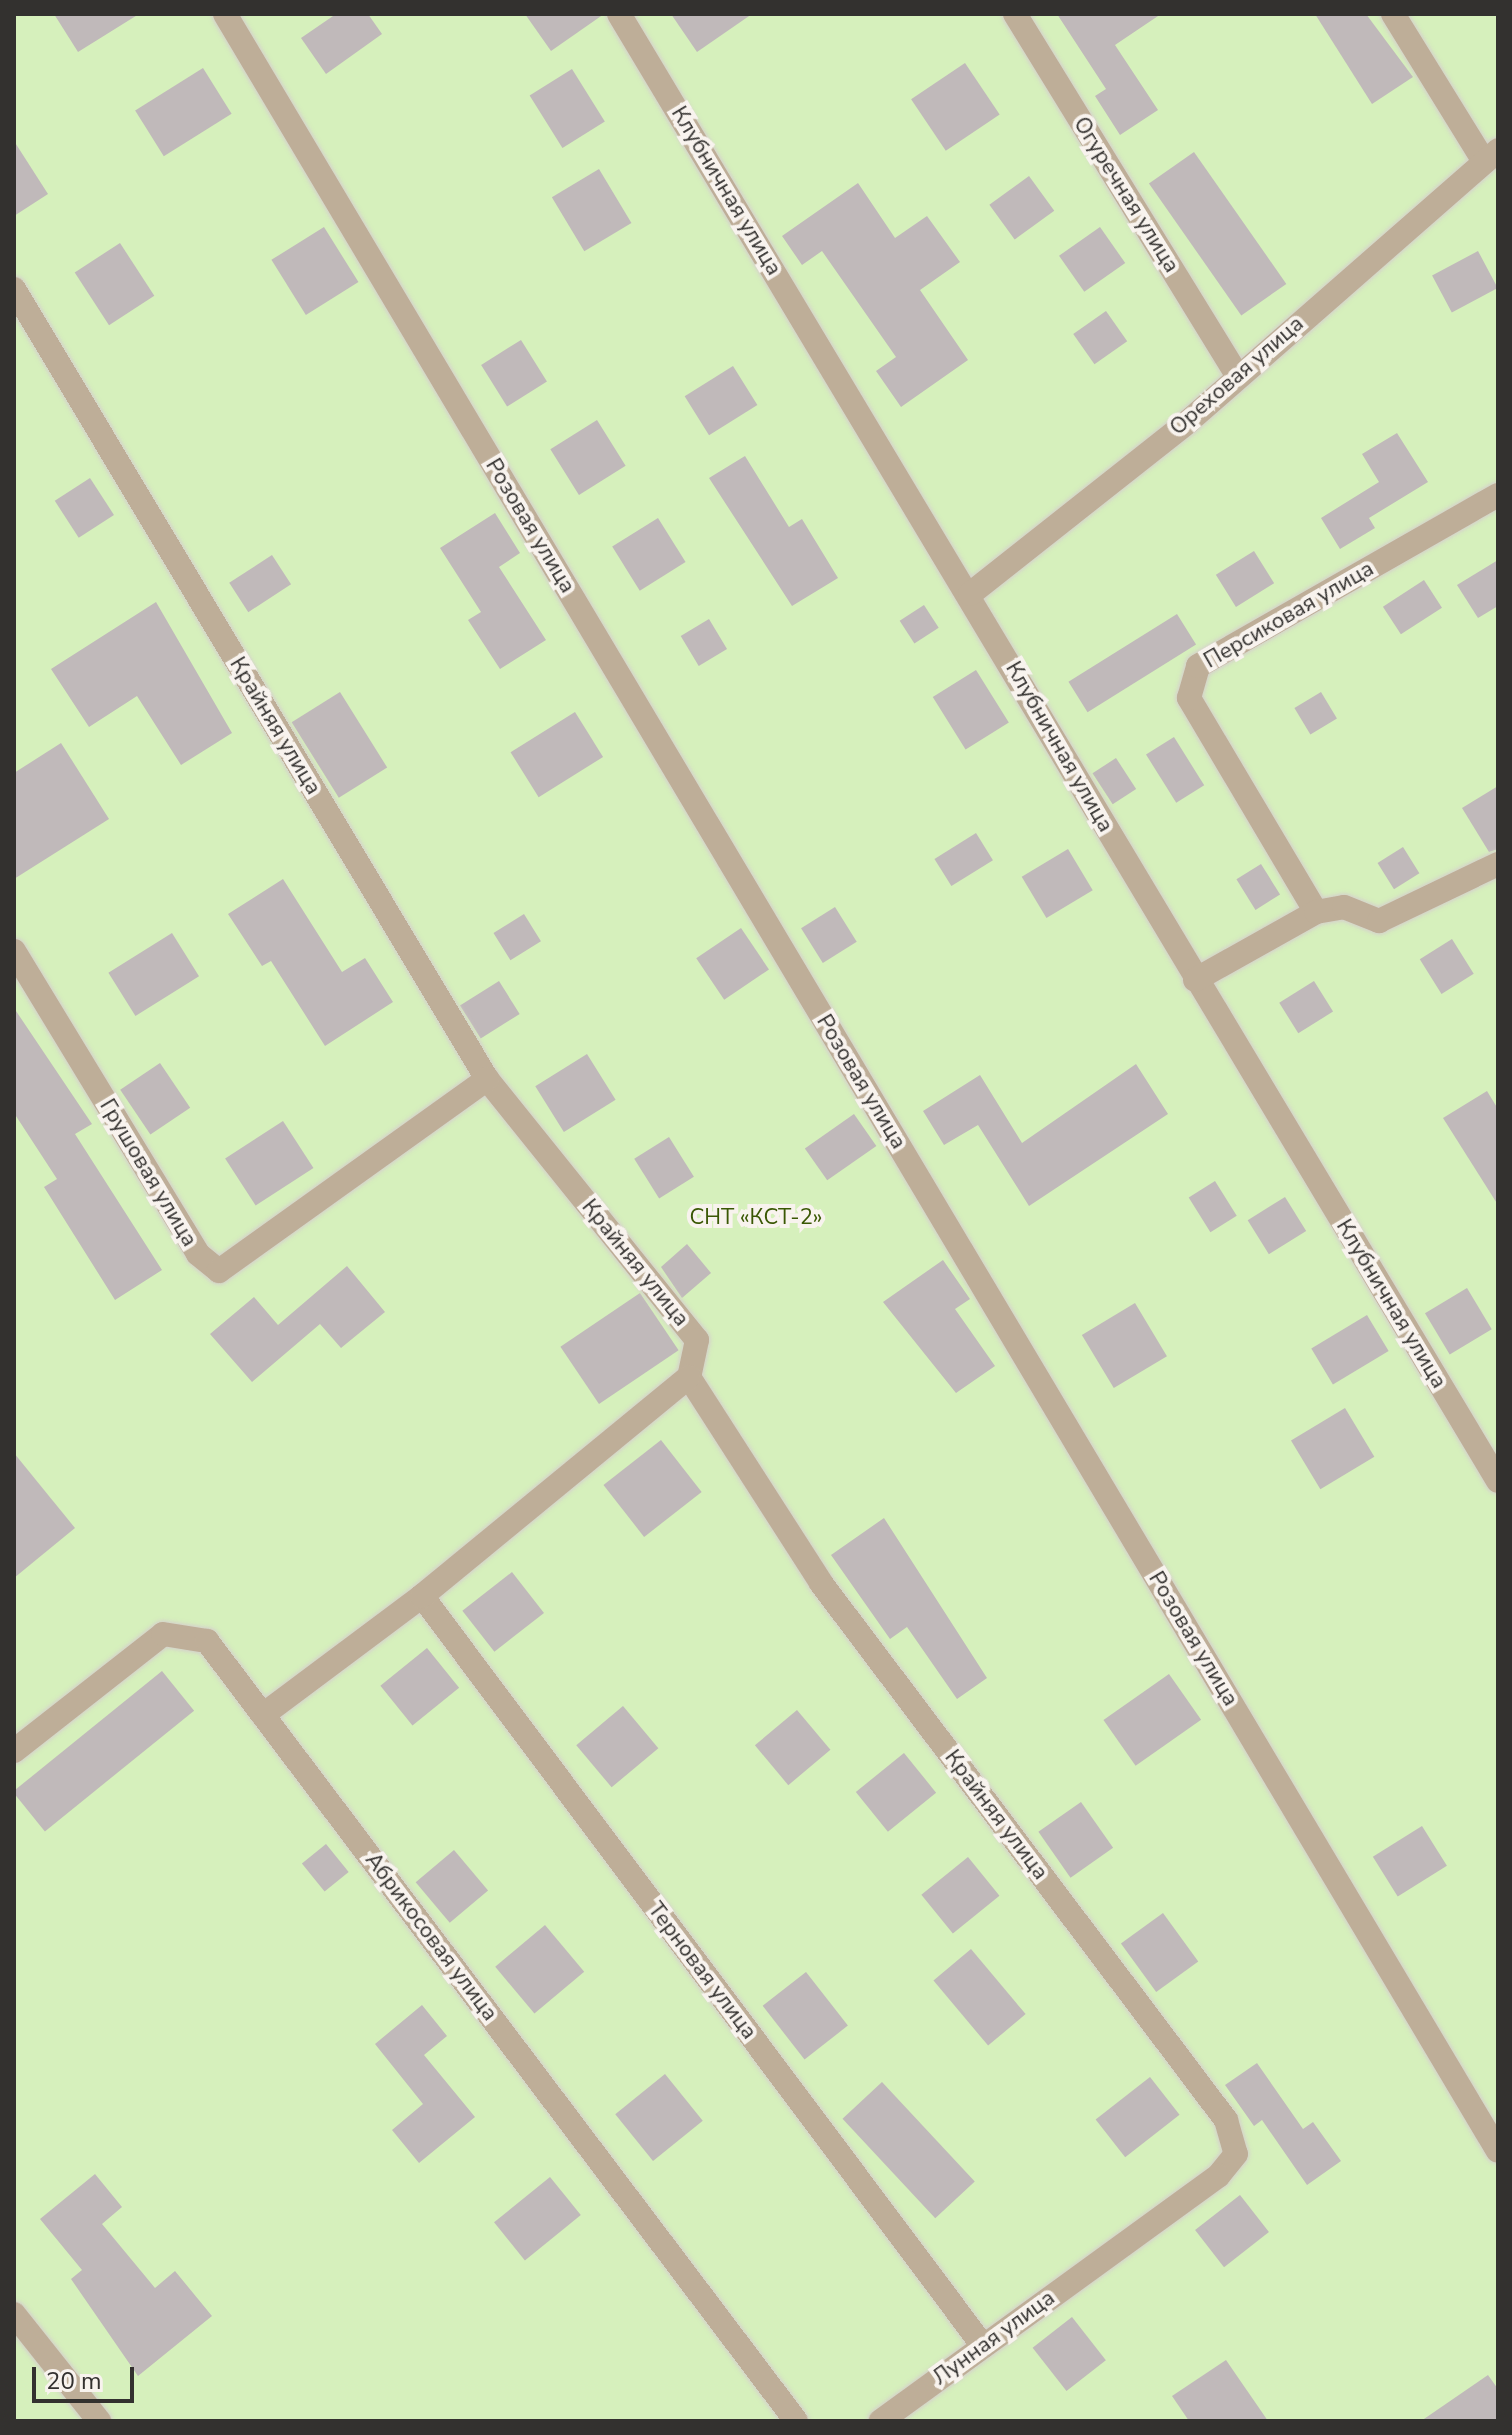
<!DOCTYPE html>
<meta charset="utf-8">
<style>
body{margin:0}
#map{position:relative;width:1512px;height:2435px;overflow:hidden;background:#f8f3ee;font-family:"Nunito Sans",sans-serif}
div>[style]{position:absolute}
[style*='--x']{left:calc(var(--x)*1px);top:calc(var(--y)*1px);width:calc(var(--w)*1px);rotate:calc(var(--a)*1deg)}
.green>*{inset:0;background:#d6f0bc;transform-origin:0 0}
.building>*{inset:0;background:#c0b9ba;transform-origin:0 0}
.roads{filter:drop-shadow(0 0 2px #d5d0cc) drop-shadow(0 0 2px #d5d0cc)}
.minor>*{height:24px;margin:-12px;padding:0 12px;transform-origin:12px;border-radius:12px;background:#beae98}
span{translate:-50% -50%;white-space:nowrap;text-align:center;line-height:1.15;-webkit-text-stroke:8px #f8f3ee;paint-order:stroke}
.street-label{font-size:22px;color:#33312f}
.park-label{font-size:22px;color:#3a5805}
.frame{position:absolute;inset:0;border:16px solid #33312f;pointer-events:none}
.scale{position:absolute;left:32px;top:2367px;width:102px;height:36px;box-sizing:border-box;border:4px solid #33312f;border-top:0;padding-left:10px;font-size:24px;line-height:28px;white-space:nowrap;color:#33312f;-webkit-text-stroke:6px #f8f3ee;paint-order:stroke}
</style>
<div id="map">
<div class="green">
<i style="left:14px;top:14px;width:1484px;height:2407px"></i>
</div>
<div class="building">
<i style="clip-path:polygon(54px 14px,139px 14px,78px 52px)"></i>
<i style="clip-path:polygon(336px 14px,368px 14px,382px 34px,326px 74px,301px 38px)"></i>
<i style="clip-path:polygon(525px 14px,604px 14px,551px 51px)"></i>
<i style="clip-path:polygon(671px 14px,752px 14px,697px 52px)"></i>
<i style="clip-path:polygon(1057px 14px,1161px 14px,1115px 45px,1158px 110px,1120px 135px,1095px 96px,1106px 89px)"></i>
<i style="clip-path:polygon(1315px 14px,1366px 14px,1413px 77px,1372px 104px)"></i>
<i style="left:965px;top:63px;width:62px;height:65px;rotate:56deg"></i>
<i style="left:203px;top:68px;width:54px;height:80px;rotate:58deg"></i>
<i style="left:572px;top:69px;width:62px;height:50px;rotate:58deg"></i>
<i style="clip-path:polygon(14px 141px,48px 194px,14px 216px)"></i>
<i style="left:1194px;top:152px;width:161px;height:55px;rotate:55deg"></i>
<i style="left:599px;top:169px;width:63px;height:55px;rotate:59deg"></i>
<i style="left:1029px;top:176px;width:43px;height:49px;rotate:54deg"></i>
<i style="clip-path:polygon(858px 183px,895px 238px,927px 216px,960px 262px,920px 290px,968px 360px,901px 407px,876px 371px,896px 357px,822px 251px,802px 265px,782px 236px)"></i>
<i style="left:324px;top:227px;width:65px;height:62px;rotate:58deg"></i>
<i style="left:1100px;top:227px;width:44px;height:50px;rotate:55deg"></i>
<i style="left:120px;top:243px;width:63px;height:54px;rotate:57deg"></i>
<i style="left:1478px;top:251px;width:42px;height:52px;rotate:62deg"></i>
<i style="left:1106px;top:311px;width:37px;height:40px;rotate:55deg"></i>
<i style="left:521px;top:340px;width:49px;height:47px;rotate:58deg"></i>
<i style="left:733px;top:366px;width:46px;height:57px;rotate:58deg"></i>
<i style="left:597px;top:420px;width:54px;height:55px;rotate:58deg"></i>
<i style="clip-path:polygon(1397px 433px,1428px 482px,1369px 518px,1375px 528px,1340px 549px,1321px 518px,1379px 482px,1362px 454px)"></i>
<i style="clip-path:polygon(745px 456px,789px 527px,802px 519px,838px 578px,792px 606px,709px 478px)"></i>
<i style="left:90px;top:478px;width:44px;height:42px;rotate:57deg"></i>
<i style="clip-path:polygon(495px 513px,520px 553px,499px 567px,546px 640px,500px 669px,468px 620px,481px 612px,440px 548px)"></i>
<i style="left:658px;top:518px;width:52px;height:54px;rotate:58deg"></i>
<i style="left:1254px;top:551px;width:38px;height:45px;rotate:58deg"></i>
<i style="left:272px;top:555px;width:35px;height:51px;rotate:57deg"></i>
<i style="clip-path:polygon(1498px 560px,1498px 606px,1478px 618px,1457px 585px)"></i>
<i style="left:1424px;top:580px;width:33px;height:49px;rotate:57deg"></i>
<i style="clip-path:polygon(156px 602px,232px 733px,181px 765px,137px 696px,89px 727px,51px 669px)"></i>
<i style="left:924px;top:605px;width:27px;height:29px;rotate:57deg"></i>
<i style="left:1177px;top:614px;width:36px;height:128px;rotate:58deg"></i>
<i style="left:709px;top:619px;width:35px;height:33px;rotate:59deg"></i>
<i style="left:976px;top:670px;width:62px;height:51px;rotate:58deg"></i>
<i style="left:340px;top:692px;width:89px;height:57px;rotate:58deg"></i>
<i style="left:1321px;top:692px;width:31px;height:31px;rotate:59deg"></i>
<i style="left:575px;top:712px;width:53px;height:76px;rotate:58deg"></i>
<i style="left:1174px;top:737px;width:57px;height:33px;rotate:58deg"></i>
<i style="clip-path:polygon(61px 743px,109px 819px,14px 879px,14px 773px)"></i>
<i style="left:1116px;top:758px;width:37px;height:28px;rotate:57deg"></i>
<i style="clip-path:polygon(1498px 786px,1498px 849px,1489px 852px,1462px 808px)"></i>
<i style="left:976px;top:833px;width:32px;height:49px;rotate:58deg"></i>
<i style="left:1403px;top:847px;width:31px;height:30px;rotate:58deg"></i>
<i style="left:1068px;top:849px;width:48px;height:54px;rotate:59deg"></i>
<i style="left:1261px;top:864px;width:36px;height:29px;rotate:58deg"></i>
<i style="clip-path:polygon(283px 879px,342px 972px,365px 958px,393px 1002px,325px 1046px,271px 961px,262px 966px,228px 914px)"></i>
<i style="left:835px;top:907px;width:41px;height:40px;rotate:58deg"></i>
<i style="left:524px;top:914px;width:32px;height:36px;rotate:58deg"></i>
<i style="left:741px;top:928px;width:50px;height:54px;rotate:56deg"></i>
<i style="left:172px;top:933px;width:51px;height:75px;rotate:58deg"></i>
<i style="left:1452px;top:939px;width:41px;height:38px;rotate:58deg"></i>
<i style="left:499px;top:981px;width:39px;height:46px;rotate:58deg"></i>
<i style="left:1314px;top:981px;width:36px;height:41px;rotate:58deg"></i>
<i style="clip-path:polygon(14px 1008px,92px 1124px,75px 1134px,162px 1270px,115px 1300px,44px 1187px,57px 1179px,14px 1113px)"></i>
<i style="left:587px;top:1054px;width:54px;height:61px;rotate:58deg"></i>
<i style="left:160px;top:1063px;width:54px;height:48px;rotate:56deg"></i>
<i style="clip-path:polygon(1136px 1064px,1168px 1114px,1029px 1206px,978px 1125px,944px 1145px,923px 1111px,980px 1075px,1022px 1143px)"></i>
<i style="clip-path:polygon(1487px 1091px,1498px 1109px,1498px 1205px,1443px 1118px)"></i>
<i style="left:854px;top:1114px;width:39px;height:60px;rotate:55deg"></i>
<i style="left:283px;top:1121px;width:56px;height:69px;rotate:57deg"></i>
<i style="left:669px;top:1137px;width:47px;height:41px;rotate:58deg"></i>
<i style="left:1215px;top:1181px;width:41px;height:31px;rotate:58deg"></i>
<i style="left:1285px;top:1197px;width:40px;height:44px;rotate:58deg"></i>
<i style="clip-path:polygon(687px 1244px,711px 1273px,682px 1298px,661px 1267px)"></i>
<i style="clip-path:polygon(943px 1260px,970px 1299px,955px 1309px,995px 1366px,956px 1393px,883px 1302px)"></i>
<i style="clip-path:polygon(347px 1266px,385px 1312px,341px 1348px,320px 1324px,252px 1382px,210px 1334px,254px 1297px,278px 1325px)"></i>
<i style="left:1467px;top:1288px;width:48px;height:49px;rotate:59deg"></i>
<i style="left:640px;top:1293px;width:69px;height:96px;rotate:56deg"></i>
<i style="left:1135px;top:1303px;width:62px;height:62px;rotate:59deg"></i>
<i style="left:1367px;top:1315px;width:42px;height:65px;rotate:59deg"></i>
<i style="left:1345px;top:1408px;width:57px;height:63px;rotate:59deg"></i>
<i style="left:661px;top:1440px;width:66px;height:73px;rotate:52deg"></i>
<i style="clip-path:polygon(14px 1453px,75px 1528px,14px 1578px)"></i>
<i style="clip-path:polygon(884px 1518px,987px 1678px,957px 1699px,907px 1627px,890px 1639px,831px 1555px)"></i>
<i style="left:512px;top:1572px;width:52px;height:63px;rotate:52deg"></i>
<i style="left:427px;top:1648px;width:51px;height:60px;rotate:51deg"></i>
<i style="left:162px;top:1671px;width:51px;height:192px;rotate:51deg"></i>
<i style="left:1169px;top:1674px;width:56px;height:80px;rotate:55deg"></i>
<i style="left:623px;top:1706px;width:55px;height:61px;rotate:50deg"></i>
<i style="left:797px;top:1710px;width:52px;height:55px;rotate:50deg"></i>
<i style="left:904px;top:1753px;width:51px;height:62px;rotate:51deg"></i>
<i style="left:1081px;top:1802px;width:56px;height:52px;rotate:55deg"></i>
<i style="left:1422px;top:1826px;width:47px;height:58px;rotate:58deg"></i>
<i style="left:326px;top:1844px;width:36px;height:31px;rotate:51deg"></i>
<i style="left:454px;top:1850px;width:53px;height:50px;rotate:50deg"></i>
<i style="left:968px;top:1857px;width:50px;height:60px;rotate:51deg"></i>
<i style="left:1163px;top:1913px;width:60px;height:52px;rotate:54deg"></i>
<i style="left:545px;top:1925px;width:61px;height:65px;rotate:50deg"></i>
<i style="left:971px;top:1949px;width:85px;height:49px;rotate:50deg"></i>
<i style="left:806px;top:1972px;width:68px;height:55px;rotate:52deg"></i>
<i style="clip-path:polygon(422px 2005px,447px 2036px,424px 2055px,475px 2117px,419px 2163px,392px 2130px,423px 2104px,375px 2044px)"></i>
<i style="clip-path:polygon(1257px 2063px,1303px 2129px,1313px 2122px,1341px 2161px,1307px 2185px,1262px 2120px,1254px 2126px,1225px 2085px)"></i>
<i style="left:665px;top:2074px;width:60px;height:64px;rotate:51deg"></i>
<i style="left:1150px;top:2077px;width:48px;height:69px;rotate:52deg"></i>
<i style="left:882px;top:2082px;width:136px;height:54px;rotate:47deg"></i>
<i style="clip-path:polygon(95px 2174px,122px 2207px,102px 2224px,155px 2288px,175px 2271px,212px 2316px,138px 2376px,71px 2279px,82px 2270px,40px 2219px)"></i>
<i style="left:550px;top:2177px;width:49px;height:72px;rotate:51deg"></i>
<i style="left:1240px;top:2195px;width:47px;height:57px;rotate:52deg"></i>
<i style="left:1072px;top:2317px;width:55px;height:50px;rotate:52deg"></i>
<i style="clip-path:polygon(1226px 2360px,1268px 2421px,1189px 2421px,1172px 2396px)"></i>
<i style="clip-path:polygon(1488px 2375px,1498px 2389px,1498px 2421px,1421px 2421px)"></i>
</div>
<div class="roads">
<div class="minor">
<i style="--x:225;--y:14;--w:2487;--a:59.22"></i>
<i style="--x:619;--y:14;--w:1710;--a:59.07"></i>
<i style="--x:1015;--y:14;--w:425;--a:58.4"></i>
<i style="--x:1393;--y:14;--w:172;--a:58.3"></i>
<i style="--x:14;--y:289;--w:921;--a:59.09"></i>
<i style="--x:487;--y:1079;--w:335;--a:51.2"></i>
<i style="--x:697;--y:1340;--w:38;--a:102"></i>
<i style="--x:689;--y:1377;--w:245;--a:57.3"></i>
<i style="--x:821;--y:1583;--w:673;--a:52.98"></i>
<i style="--x:1226;--y:2120;--w:35;--a:74"></i>
<i style="--x:1236;--y:2154;--w:28;--a:129"></i>
<i style="--x:1218;--y:2176;--w:417;--a:144"></i>
<i style="--x:970;--y:594;--w:280;--a:-38.3"></i>
<i style="--x:1190;--y:420;--w:410;--a:-41.2"></i>
<i style="--x:1316;--y:912;--w:249;--a:-120.7"></i>
<i style="--x:1189;--y:698;--w:33;--a:-74"></i>
<i style="--x:1198;--y:666;--w:345;--a:-29.7"></i>
<i style="--x:14;--y:951;--w:354;--a:58.7"></i>
<i style="--x:198;--y:1254;--w:27;--a:39"></i>
<i style="--x:219;--y:1271;--w:330;--a:-35.6"></i>
<i style="--x:1195;--y:980;--w:139;--a:-29.3"></i>
<i style="--x:1316;--y:912;--w:28;--a:-10"></i>
<i style="--x:1344;--y:907;--w:38;--a:22"></i>
<i style="--x:1379;--y:921;--w:132;--a:-25.6"></i>
<i style="--x:422;--y:1596;--w:937;--a:53.2"></i>
<i style="--x:263;--y:1715;--w:199;--a:-36.8"></i>
<i style="--x:422;--y:1596;--w:345;--a:-39.4"></i>
<i style="--x:14;--y:1751;--w:189;--a:-38.1"></i>
<i style="--x:163;--y:1634;--w:45;--a:9"></i>
<i style="--x:207;--y:1641;--w:977;--a:52.94"></i>
<i style="--x:14;--y:2314;--w:137;--a:51.5"></i>
</div>
</div>
<div class="street-label">
<span style="left:726px;top:191px;rotate:59deg">Клубничная улица</span>
<span style="left:1126px;top:195px;rotate:58deg">Огуречная улица</span>
<span style="left:1237px;top:376px;rotate:-41deg">Ореховая улица</span>
<span style="left:530px;top:526px;rotate:59deg">Розовая улица</span>
<span style="left:1289px;top:615px;rotate:-30deg">Персиковая улица</span>
<span style="left:275px;top:726px;rotate:59deg">Крайняя улица</span>
<span style="left:1059px;top:747px;rotate:60deg">Клубничная улица</span>
<span style="left:861px;top:1082px;rotate:59deg">Розовая улица</span>
<span style="left:148px;top:1173px;rotate:59deg">Грушовая улица</span>
<span style="left:635px;top:1263px;rotate:51deg">Крайняя улица</span>
<span style="left:1391px;top:1304px;rotate:59deg">Клубничная улица</span>
<span style="left:1193px;top:1639px;rotate:59deg">Розовая улица</span>
<span style="left:996px;top:1815px;rotate:53deg">Крайняя улица</span>
<span style="left:431px;top:1937px;rotate:53deg">Абрикосовая улица</span>
<span style="left:702px;top:1971px;rotate:53deg">Терновая улица</span>
<span style="left:994px;top:2338px;rotate:-36deg">Лунная улица</span>
</div>
<div class="park-label">
<span style="left:756px;top:1218px">СНТ «КСТ-2»</span>
</div>
<div class="frame"></div>
<div class="scale">20 m</div>
</div>
